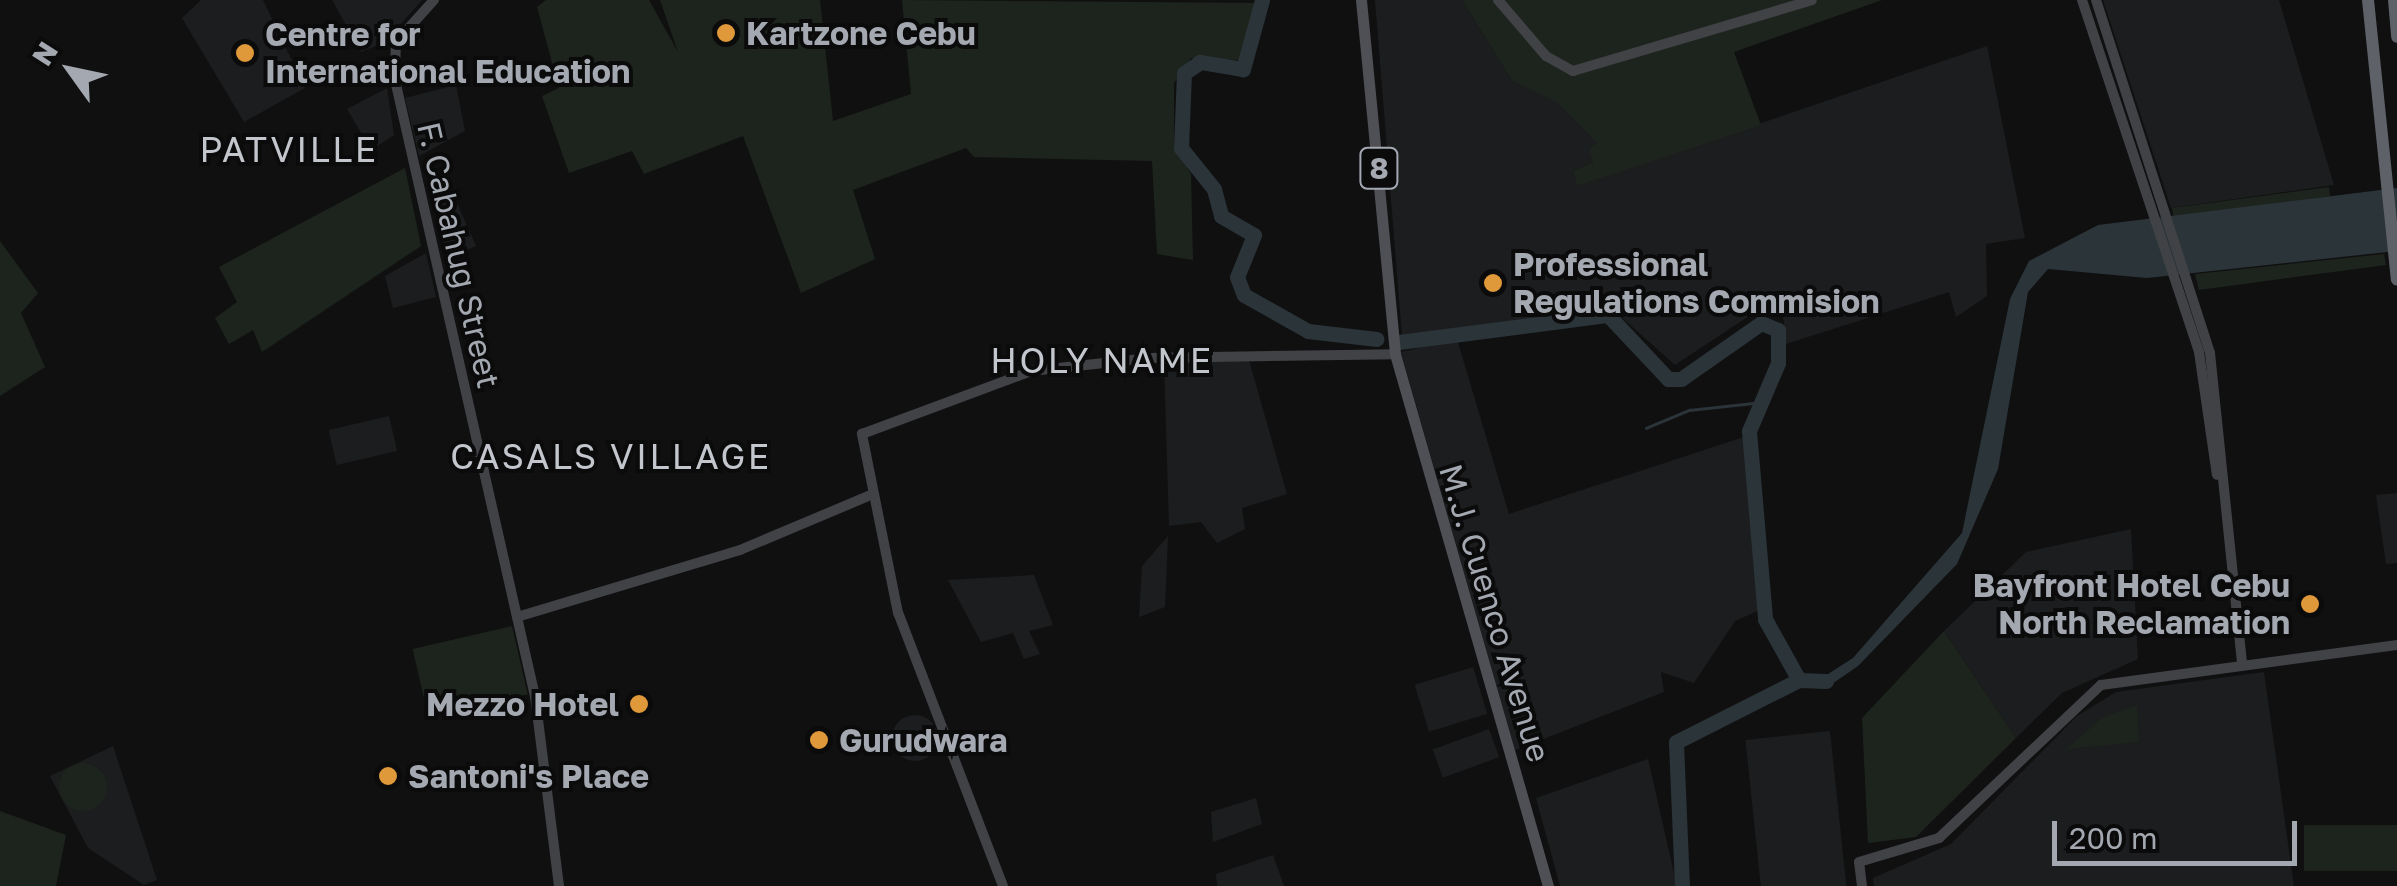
<!DOCTYPE html>
<style>
body{margin:0}
#map{position:relative;width:2397px;height:886px;overflow:hidden;background:#101011;font-family:"Golos Text",sans-serif}
div>[style]{position:absolute}
[style*='--x']{left:calc(var(--x)*1px);top:calc(var(--y)*1px);width:calc(var(--w)*1px);rotate:calc(var(--a)*1deg)}
.built>*{inset:0;background:#1c1d1e;transform-origin:0 0}
.round{border-radius:50%}
.green>*{inset:0;background:#1d241d;transform-origin:0 0}
.water>*{inset:0;background:#2b3439}
.stream>*{height:2.5px;margin:-1.25px;padding:0 1.25px;transform-origin:1.25px;border-radius:1.25px;background:#2b3439}
.river>*{height:15px;margin:-7.5px;padding:0 7.5px;transform-origin:7.5px;border-radius:7.5px;background:#2b3439}
.secondary>*{height:10px;margin:-5px;padding:0 5px;transform-origin:5px;border-radius:5px;background:#404246}
.primary>*{height:11px;margin:-5.5px;padding:0 5.5px;transform-origin:5.5px;border-radius:5.5px;background:#4e5055}
.highway>*{height:12px;margin:-6px;padding:0 6px;transform-origin:6px;border-radius:6px;background:#5e6167}
.dots>*{width:28px;height:28px;translate:-50% -50%;box-sizing:border-box;border:5px solid #0b0b0c;border-radius:50%}
span{translate:-50% -50%;white-space:nowrap;text-align:center;line-height:1.15;-webkit-text-stroke:8px #0b0b0c;paint-order:stroke}
.shield-label span{padding:2px 8px;background:#0b0b0c;border:2px solid;border-radius:8px;-webkit-text-stroke-width:0}
.shield-label{font-size:30px;color:#a3a8b1;font-weight:700}
.poi-label{font-size:32px;color:#a3a8b1;font-weight:700}
.left{translate:0 -50%;text-align:left}
.right{translate:-100% -50%;text-align:right}
.street-label{font-size:32px;color:#a3a8b1}
.neighbourhood-label{font-size:35px;color:#c3c7cd;letter-spacing:2.5px}
.north{position:absolute;left:20px;top:20px;width:100px;height:100px;-webkit-text-stroke:8px #0b0b0c;paint-order:stroke;rotate:303deg;font-size:28px;font-weight:700;line-height:40px;text-align:center;color:#a3a8b1}
.north::after{content:'';display:block;margin:auto;width:35px;height:45px;background:#a3a8b1;clip-path:polygon(50% 0,100% 100%,50% 72%,0 100%)}
.scale{position:absolute;left:2052px;top:821px;width:245px;height:45px;box-sizing:border-box;border:5px solid #a3a8b1;border-top:0;padding-left:12px;font-size:30px;line-height:35px;white-space:nowrap;color:#a3a8b1;-webkit-text-stroke:8px #0b0b0c;paint-order:stroke}
</style>
<div id="map">
<div class="built">
<i style="clip-path:polygon(201px 0,263px 0,305px 88px,244px 122px,182px 18px)"></i>
<i style="clip-path:polygon(332px 0,422px 0,385px 42px,361px 52px)"></i>
<i style="clip-path:polygon(1375px 0,1462px 0,1512px 81px,1557px 101px,1598px 143px,1593px 162px,1573px 171px,1577px 186px,1987px 46px,2025px 238px,1986px 244px,1987px 296px,1956px 317px,1949px 292px,1786px 344px,1783px 316px,1755px 312px,1675px 365px,1610px 307px,1402px 336px)"></i>
<i style="clip-path:polygon(2103px 0,2279px 0,2334px 185px,2171px 208px)"></i>
<i style="clip-path:polygon(456px 85px,465px 131px,419px 156px,405px 98px)"></i>
<i style="clip-path:polygon(387px 88px,394px 135px,371px 150px,347px 109px)"></i>
<i style="clip-path:polygon(453px 194px,476px 246px,447px 259px,434px 202px)"></i>
<i style="clip-path:polygon(426px 253px,436px 297px,393px 308px,385px 276px)"></i>
<i style="clip-path:polygon(1457px 339px,1509px 514px,1744px 437px,1762px 609px,1735px 621px,1694px 683px,1661px 672px,1664px 692px,1515px 750px,1401px 352px)"></i>
<i style="clip-path:polygon(1249px 360px,1287px 494px,1242px 508px,1245px 529px,1217px 543px,1201px 522px,1169px 526px,1164px 362px)"></i>
<i style="left:389px;top:416px;width:36px;height:62px;rotate:77deg"></i>
<i style="clip-path:polygon(2397px 493px,2397px 563px,2386px 564px,2376px 495px)"></i>
<i style="clip-path:polygon(2131px 529px,2138px 659px,2062px 693px,2016px 738px,1944px 631px,2026px 552px)"></i>
<i style="clip-path:polygon(1168px 536px,1165px 607px,1139px 617px,1142px 566px)"></i>
<i style="clip-path:polygon(1034px 575px,1053px 625px,1029px 631px,1040px 654px,1024px 659px,1013px 633px,981px 642px,948px 580px)"></i>
<i style="left:1473px;top:667px;width:49px;height:61px;rotate:73deg"></i>
<i style="clip-path:polygon(2264px 672px,2294px 886px,1874px 886px,1873px 878px,1951px 844px,2077px 716px,2116px 692px)"></i>
<i class="round" style="left:892px;top:715px;width:46px;height:46px"></i>
<i style="left:1489px;top:729px;width:30px;height:60px;rotate:70deg"></i>
<i style="left:1830px;top:731px;width:156px;height:85px;rotate:84deg"></i>
<i style="clip-path:polygon(113px 746px,157px 880px,144px 885px,88px 848px,50px 776px)"></i>
<i style="clip-path:polygon(1648px 759px,1677px 886px,1560px 886px,1536px 798px)"></i>
<i style="clip-path:polygon(1256px 798px,1262px 824px,1213px 842px,1211px 812px)"></i>
<i style="clip-path:polygon(1273px 855px,1284px 886px,1217px 886px,1216px 874px)"></i>
</div>
<div class="green">
<i style="clip-path:polygon(546px 0,649px 0,678px 52px,660px 0,820px 0,833px 121px,911px 94px,902px 0,1258px 3px,1239px 60px,1191px 58px,1174px 83px,1174px 147px,1191px 174px,1193px 260px,1157px 254px,1152px 161px,974px 157px,966px 148px,853px 190px,875px 259px,801px 293px,743px 136px,644px 174px,632px 151px,569px 173px,542px 96px,559px 88px,537px 7px)"></i>
<i style="clip-path:polygon(1462px 0,1882px 0,1734px 52px,1761px 125px,1577px 186px,1573px 171px,1593px 162px,1589px 149px,1597px 143px,1557px 102px,1512px 81px)"></i>
<i style="clip-path:polygon(405px 168px,421px 246px,262px 352px,253px 330px,229px 344px,215px 318px,237px 302px,219px 267px)"></i>
<i style="clip-path:polygon(2329px 187px,2330px 196px,2174px 220px,2172px 208px)"></i>
<i style="clip-path:polygon(0 241px,38px 293px,21px 313px,45px 367px,0 396px)"></i>
<i style="clip-path:polygon(2384px 254px,2386px 265px,2199px 290px,2195px 274px)"></i>
<i style="left:512px;top:626px;width:70px;height:102px;rotate:77deg"></i>
<i style="clip-path:polygon(1944px 631px,2016px 738px,1916px 837px,1868px 843px,1862px 718px)"></i>
<i style="clip-path:polygon(2137px 705px,2139px 742px,2066px 749px,2102px 718px)"></i>
<i class="round" style="left:59px;top:763px;width:48px;height:48px"></i>
<i style="clip-path:polygon(0 811px,66px 835px,56px 886px,0 886px)"></i>
<i style="left:2397px;top:825px;width:46px;height:93px;rotate:90deg"></i>
</div>
<div class="water">
<i style="clip-path:polygon(2397px 188px,2397px 251px,2147px 278px,2048px 269px,2028px 292px,1998px 469px,1957px 564px,1858px 666px,1829px 686px,1811px 685px,1853px 658px,1962px 533px,2010px 299px,2029px 261px,2098px 225px)"></i>
</div>
<div class="stream">
<i style="--x:1646;--y:428;--w:47;--a:-22.7"></i>
<i style="--x:1689;--y:410;--w:74;--a:-6.2"></i>
</div>
<div class="river">
<i style="--x:1262;--y:0;--w:72;--a:105.4"></i>
<i style="--x:1243;--y:69;--w:44;--a:-170.8"></i>
<i style="--x:1200;--y:62;--w:19;--a:145"></i>
<i style="--x:1184;--y:73;--w:75;--a:92.3"></i>
<i style="--x:1181;--y:148;--w:53;--a:51.2"></i>
<i style="--x:1214;--y:189;--w:28;--a:75"></i>
<i style="--x:1221;--y:216;--w:38;--a:30"></i>
<i style="--x:1254;--y:235;--w:45;--a:112"></i>
<i style="--x:1237;--y:277;--w:19;--a:69"></i>
<i style="--x:1244;--y:295;--w:73;--a:29.4"></i>
<i style="--x:1308;--y:331;--w:69;--a:6.6"></i>
<i style="--x:1399;--y:342;--w:211;--a:-7.4"></i>
<i style="--x:1608;--y:315;--w:88;--a:46.8"></i>
<i style="--x:1668;--y:379;--w:13;--a:0"></i>
<i style="--x:1681;--y:379;--w:98;--a:-35"></i>
<i style="--x:1761;--y:323;--w:18;--a:22"></i>
<i style="--x:1778;--y:330;--w:33;--a:90"></i>
<i style="--x:1778;--y:363;--w:74;--a:113.1"></i>
<i style="--x:1749;--y:431;--w:189;--a:85.1"></i>
<i style="--x:1765;--y:619;--w:70;--a:60.9"></i>
<i style="--x:1799;--y:680;--w:27;--a:2"></i>
<i style="--x:1682;--y:886;--w:144;--a:-92.4"></i>
<i style="--x:1676;--y:742;--w:138;--a:-26.8"></i>
</div>
<div class="secondary">
<i style="--x:434;--y:0;--w:57;--a:132.1"></i>
<i style="--x:396;--y:42;--w:38;--a:92"></i>
<i style="--x:395;--y:80;--w:632;--a:77.2"></i>
<i style="--x:535;--y:696;--w:192;--a:82.8"></i>
<i style="--x:1498;--y:0;--w:74;--a:49.4"></i>
<i style="--x:1546;--y:56;--w:31;--a:29"></i>
<i style="--x:1573;--y:71;--w:249;--a:-16.5"></i>
<i style="--x:2082;--y:0;--w:371;--a:71.6"></i>
<i style="--x:2199;--y:352;--w:124;--a:81.7"></i>
<i style="--x:2096;--y:0;--w:371;--a:72.1"></i>
<i style="--x:2210;--y:353;--w:310;--a:84.1"></i>
<i style="--x:517;--y:617;--w:233;--a:-16.7"></i>
<i style="--x:740;--y:550;--w:144;--a:-22.8"></i>
<i style="--x:1003;--y:886;--w:292;--a:-111"></i>
<i style="--x:898;--y:613;--w:183;--a:-101.4"></i>
<i style="--x:862;--y:434;--w:180;--a:-20.4"></i>
<i style="--x:1031;--y:371;--w:119;--a:-6.3"></i>
<i style="--x:1149;--y:358;--w:246;--a:-0.9"></i>
<i style="--x:1862;--y:886;--w:24;--a:-97"></i>
<i style="--x:1859;--y:862;--w:84;--a:-16.7"></i>
<i style="--x:1939;--y:838;--w:223;--a:-43.4"></i>
<i style="--x:2101;--y:685;--w:299;--a:-7.7"></i>
</div>
<div class="primary">
<i style="--x:1361;--y:0;--w:356;--a:84.5"></i>
<i style="--x:1395;--y:354;--w:554;--a:73.96"></i>
</div>
<div class="highway">
<i style="--x:2368;--y:0;--w:281;--a:84.1"></i>
<i style="--x:2394;--y:0;--w:37;--a:85"></i>
</div>
<div class="dots">
<i style="left:726px;top:33px;background:#df983a"></i>
<i style="left:245px;top:53px;background:#df983a"></i>
<i style="left:1493px;top:283px;background:#df983a"></i>
<i style="left:2310px;top:604px;background:#df983a"></i>
<i style="left:639px;top:704px;background:#df983a"></i>
<i style="left:819px;top:740px;background:#df983a"></i>
<i style="left:388px;top:776px;background:#df983a"></i>
</div>
<div class="shield-label">
<span style="left:1379px;top:168px">8</span>
</div>
<div class="poi-label">
<span class="left" style="left:746px;top:33px">Kartzone Cebu</span>
<span class="left" style="left:265px;top:53px">Centre for<br>International Education</span>
<span class="left" style="left:1513px;top:283px">Professional<br>Regulations Commision</span>
<span class="right" style="left:2290px;top:604px">Bayfront Hotel Cebu<br>North Reclamation</span>
<span class="right" style="left:619px;top:704px">Mezzo Hotel</span>
<span class="left" style="left:839px;top:740px">Gurudwara</span>
<span class="left" style="left:408px;top:776px">Santoni's Place</span>
</div>
<div class="street-label">
<span style="left:459px;top:255px;rotate:77deg">F. Cabahug Street</span>
<span style="left:1495px;top:613px;rotate:73deg">M.J. Cuenco Avenue</span>
</div>
<div class="neighbourhood-label">
<span style="left:289px;top:149px">PATVILLE</span>
<span style="left:1102px;top:360px">HOLY NAME</span>
<span style="left:611px;top:456px">CASALS VILLAGE</span>
</div>
<div class="north">N</div>
<div class="scale">200 m</div>
</div>
